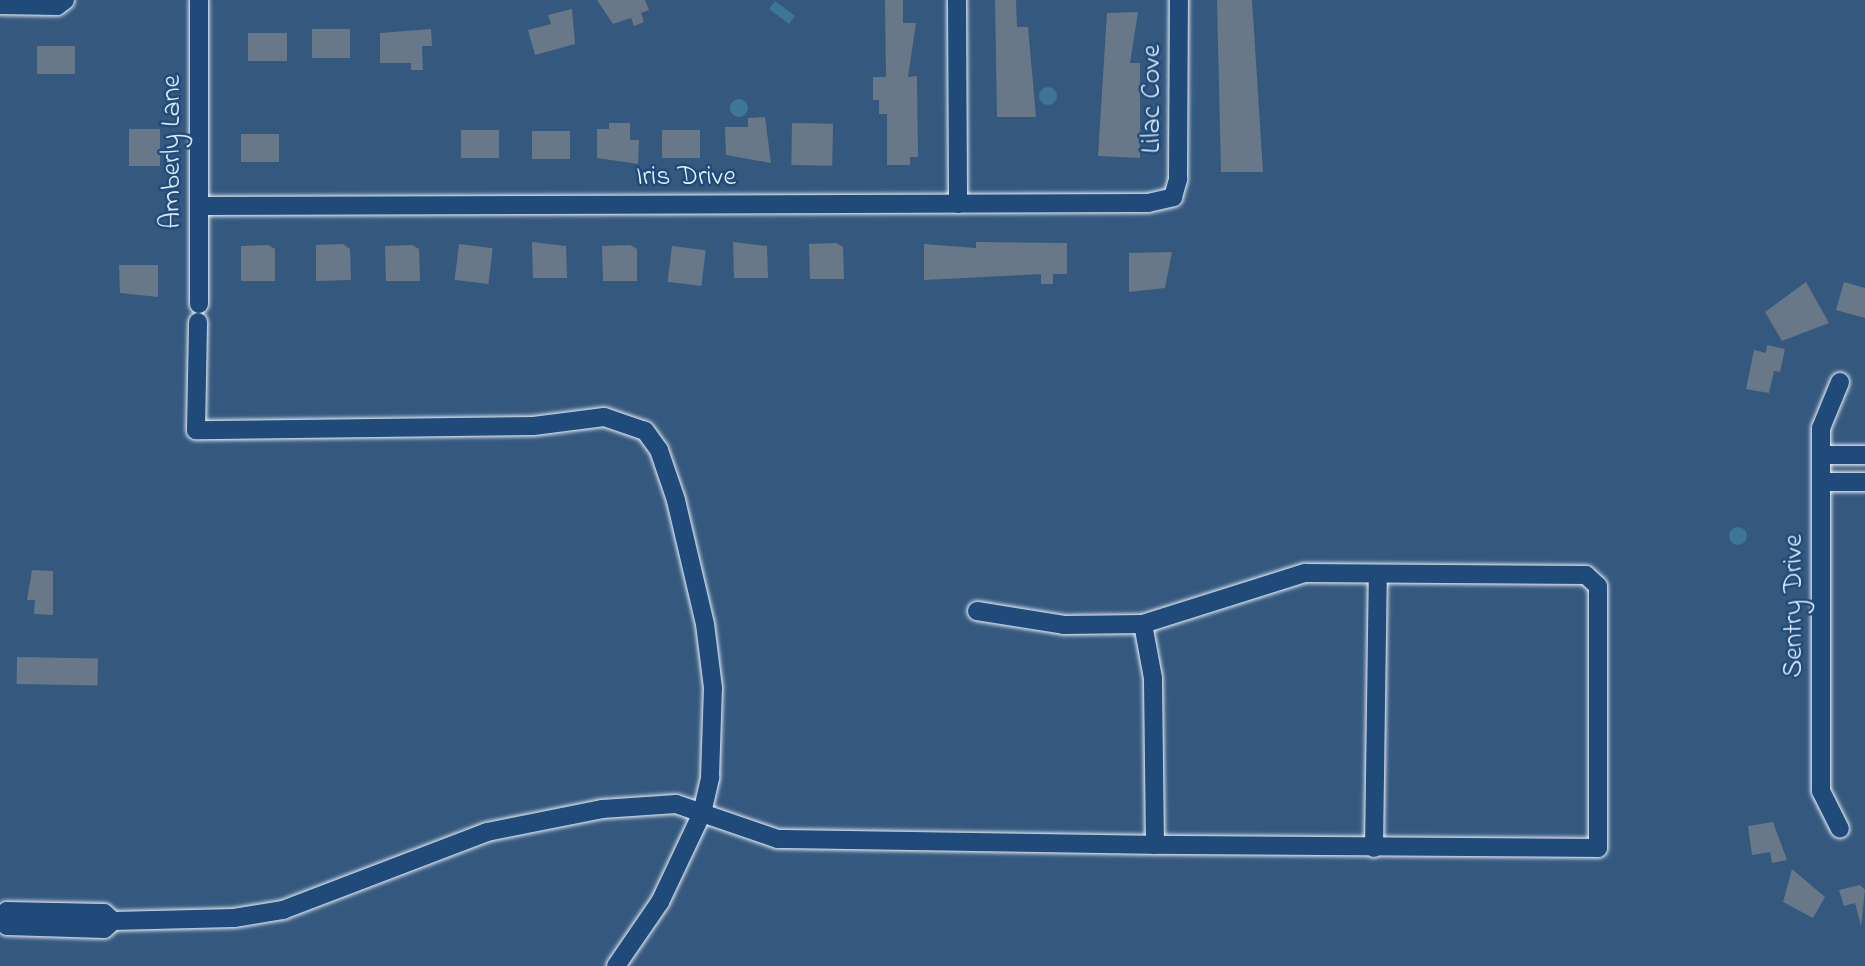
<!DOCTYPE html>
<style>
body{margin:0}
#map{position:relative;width:1865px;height:966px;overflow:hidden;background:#35587e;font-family:"Indie Flower",sans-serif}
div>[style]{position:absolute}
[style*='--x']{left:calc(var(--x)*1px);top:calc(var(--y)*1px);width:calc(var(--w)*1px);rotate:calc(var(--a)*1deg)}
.water>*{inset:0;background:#3e7698;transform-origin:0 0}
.round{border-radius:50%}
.building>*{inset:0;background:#687888;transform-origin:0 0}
.roads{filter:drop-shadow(0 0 2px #e8f1f8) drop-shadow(0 0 2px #e8f1f8)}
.minor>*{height:18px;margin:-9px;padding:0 9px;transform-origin:9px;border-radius:9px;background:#1f4a7a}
span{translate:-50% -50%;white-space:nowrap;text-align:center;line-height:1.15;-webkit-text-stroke:5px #1f4a7a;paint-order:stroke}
.street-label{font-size:28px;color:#e8f1f8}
</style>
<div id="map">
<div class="water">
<i style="left:775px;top:1px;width:25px;height:10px;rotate:37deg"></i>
<i class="round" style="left:1039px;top:87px;width:18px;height:18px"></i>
<i class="round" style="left:730px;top:99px;width:18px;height:18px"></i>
<i class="round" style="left:1729px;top:527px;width:18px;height:18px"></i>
</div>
<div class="building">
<i style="clip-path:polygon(597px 0,645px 0,649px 10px,641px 13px,644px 22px,634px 26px,631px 18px,613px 24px)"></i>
<i style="clip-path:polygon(885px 0,903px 0,903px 23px,916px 23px,908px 77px,917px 76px,918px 157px,910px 157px,910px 165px,887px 165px,887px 114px,879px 114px,879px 100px,873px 100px,873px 77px,886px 77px)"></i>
<i style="clip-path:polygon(995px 0,1016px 0,1017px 27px,1028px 27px,1036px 117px,997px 117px)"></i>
<i style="clip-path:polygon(1217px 0,1252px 0,1263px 172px,1221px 172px)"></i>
<i style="clip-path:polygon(572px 9px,575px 44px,535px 55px,528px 30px,551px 24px,548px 15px)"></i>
<i style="clip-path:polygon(1138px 12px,1130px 63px,1140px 63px,1140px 158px,1098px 156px,1107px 13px)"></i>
<i style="left:312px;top:29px;width:38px;height:29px"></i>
<i style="clip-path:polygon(431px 29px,432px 46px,422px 46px,423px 70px,411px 70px,411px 63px,380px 63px,380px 33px)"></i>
<i style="left:248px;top:33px;width:39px;height:28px"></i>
<i style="left:37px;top:46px;width:38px;height:28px"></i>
<i style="clip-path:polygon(765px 117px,771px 163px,726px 155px,725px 127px,748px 127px,748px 118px)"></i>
<i style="clip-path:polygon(609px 123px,630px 123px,630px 140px,639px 140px,638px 164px,597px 158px,597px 129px,609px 129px)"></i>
<i style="left:792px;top:123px;width:41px;height:42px;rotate:1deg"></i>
<i style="left:129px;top:129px;width:31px;height:37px"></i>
<i style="left:461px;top:130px;width:38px;height:28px"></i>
<i style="left:662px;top:130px;width:38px;height:28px"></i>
<i style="left:532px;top:131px;width:38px;height:28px"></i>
<i style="left:241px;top:134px;width:38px;height:28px"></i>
<i style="clip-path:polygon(532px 242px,566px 246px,567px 278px,533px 278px)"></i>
<i style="clip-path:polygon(733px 242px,767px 246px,768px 278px,734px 278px)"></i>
<i style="clip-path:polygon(976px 242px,1067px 243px,1067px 274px,1053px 274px,1053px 284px,1041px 284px,1041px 274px,924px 280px,924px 244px,976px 248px)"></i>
<i style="clip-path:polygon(836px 243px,843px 247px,844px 279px,810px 279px,809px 244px)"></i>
<i style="clip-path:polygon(343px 244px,350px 249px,351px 280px,316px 281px,316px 245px)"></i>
<i style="left:459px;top:244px;width:34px;height:36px;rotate:7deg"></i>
<i style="clip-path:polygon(268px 245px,275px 249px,275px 281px,241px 281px,241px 246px)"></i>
<i style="clip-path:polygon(412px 245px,419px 249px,420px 281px,386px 281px,385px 246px)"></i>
<i style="clip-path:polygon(630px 245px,637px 249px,637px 281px,603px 281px,602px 246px)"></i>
<i style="left:672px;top:246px;width:34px;height:36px;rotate:7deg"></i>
<i style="clip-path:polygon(1172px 252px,1165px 288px,1129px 292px,1129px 253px)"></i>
<i style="clip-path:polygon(119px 265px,158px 265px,158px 297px,120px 293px)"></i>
<i style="clip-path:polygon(1806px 282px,1829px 323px,1782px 341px,1765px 312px)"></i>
<i style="clip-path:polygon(1844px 282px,1865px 288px,1865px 318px,1836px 310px)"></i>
<i style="clip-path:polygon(1767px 345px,1785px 349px,1780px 372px,1774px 371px,1769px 393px,1746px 389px,1754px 350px,1766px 353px)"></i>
<i style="clip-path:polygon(32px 570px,53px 571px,53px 615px,34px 614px,35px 600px,27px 600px)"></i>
<i style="left:17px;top:657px;width:81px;height:27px;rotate:1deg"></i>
<i style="clip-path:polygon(1773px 822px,1787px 860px,1772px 863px,1770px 852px,1752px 855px,1748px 826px)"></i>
<i style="clip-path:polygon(1792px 869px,1825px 897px,1813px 918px,1783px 902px)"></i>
<i style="clip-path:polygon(1860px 885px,1865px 890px,1861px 926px,1855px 903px,1844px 906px,1839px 890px)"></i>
</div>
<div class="roads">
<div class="minor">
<i style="--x:957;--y:0;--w:204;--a:89.7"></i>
<i style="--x:0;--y:5;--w:57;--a:1"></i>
<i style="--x:57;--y:6;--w:10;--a:-37"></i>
<i style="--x:199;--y:206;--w:949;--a:-0.18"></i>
<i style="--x:1148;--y:203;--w:26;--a:-13"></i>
<i style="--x:1173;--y:197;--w:19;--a:-74"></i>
<i style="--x:1178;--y:179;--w:179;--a:-89.7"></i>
<i style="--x:199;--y:304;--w:304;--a:-90"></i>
<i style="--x:1840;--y:382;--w:50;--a:112.4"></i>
<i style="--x:1821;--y:428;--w:363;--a:90"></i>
<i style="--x:1821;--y:791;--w:42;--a:63.4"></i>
<i style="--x:1821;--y:455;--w:44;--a:0"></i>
<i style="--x:1821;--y:482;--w:44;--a:0"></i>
<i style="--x:977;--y:611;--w:88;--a:9.1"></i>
<i style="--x:1064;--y:625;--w:79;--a:-0.7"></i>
<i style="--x:1374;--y:848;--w:274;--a:-89.2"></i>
<i style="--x:0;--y:917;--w:9;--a:-41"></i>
<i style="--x:7;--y:911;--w:97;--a:1.2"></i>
<i style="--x:104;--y:913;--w:12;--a:42"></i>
<i style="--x:113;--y:921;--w:12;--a:138"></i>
<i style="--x:104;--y:929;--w:97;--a:-178.2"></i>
<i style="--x:7;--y:926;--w:11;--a:-131"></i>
<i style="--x:113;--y:921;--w:121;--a:-1.4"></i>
<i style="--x:234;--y:918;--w:50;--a:-9.3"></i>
<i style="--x:283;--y:910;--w:218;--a:-20.9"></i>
<i style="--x:487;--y:832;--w:117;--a:-11.3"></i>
<i style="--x:602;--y:809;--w:74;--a:-3.9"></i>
<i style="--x:676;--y:804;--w:28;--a:19"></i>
<i style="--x:702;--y:813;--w:37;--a:-77"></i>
<i style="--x:710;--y:777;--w:89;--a:-88.1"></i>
<i style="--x:713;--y:688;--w:64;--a:-97.1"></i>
<i style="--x:705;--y:624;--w:127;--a:-103.2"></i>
<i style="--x:676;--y:500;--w:53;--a:-108.8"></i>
<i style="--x:659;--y:450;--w:24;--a:-126"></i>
<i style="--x:645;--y:431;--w:43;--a:-161.1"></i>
<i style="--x:604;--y:417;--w:71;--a:172.7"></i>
<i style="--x:534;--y:426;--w:338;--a:179.3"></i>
<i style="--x:196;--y:430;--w:108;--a:-88.9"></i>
<i style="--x:616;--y:966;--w:78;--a:-55.5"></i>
<i style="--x:660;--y:902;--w:98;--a:-64.7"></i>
<i style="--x:702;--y:813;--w:80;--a:18.9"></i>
<i style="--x:778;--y:839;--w:377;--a:0.9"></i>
<i style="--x:1155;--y:845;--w:167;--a:-90.7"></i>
<i style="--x:1153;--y:678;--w:55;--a:-100.5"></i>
<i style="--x:1143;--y:624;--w:170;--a:-17.5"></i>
<i style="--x:1305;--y:573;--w:281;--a:0.4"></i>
<i style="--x:1586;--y:575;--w:16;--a:43"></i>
<i style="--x:1598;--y:586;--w:262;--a:90"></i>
<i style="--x:1598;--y:848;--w:443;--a:-179.6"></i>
</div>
</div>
<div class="street-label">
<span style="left:1153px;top:99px;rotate:-90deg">Lilac Cove</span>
<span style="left:173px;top:152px;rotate:-90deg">Amberly Lane</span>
<span style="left:686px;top:178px">Iris Drive</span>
<span style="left:1795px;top:606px;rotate:-90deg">Sentry Drive</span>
</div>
</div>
